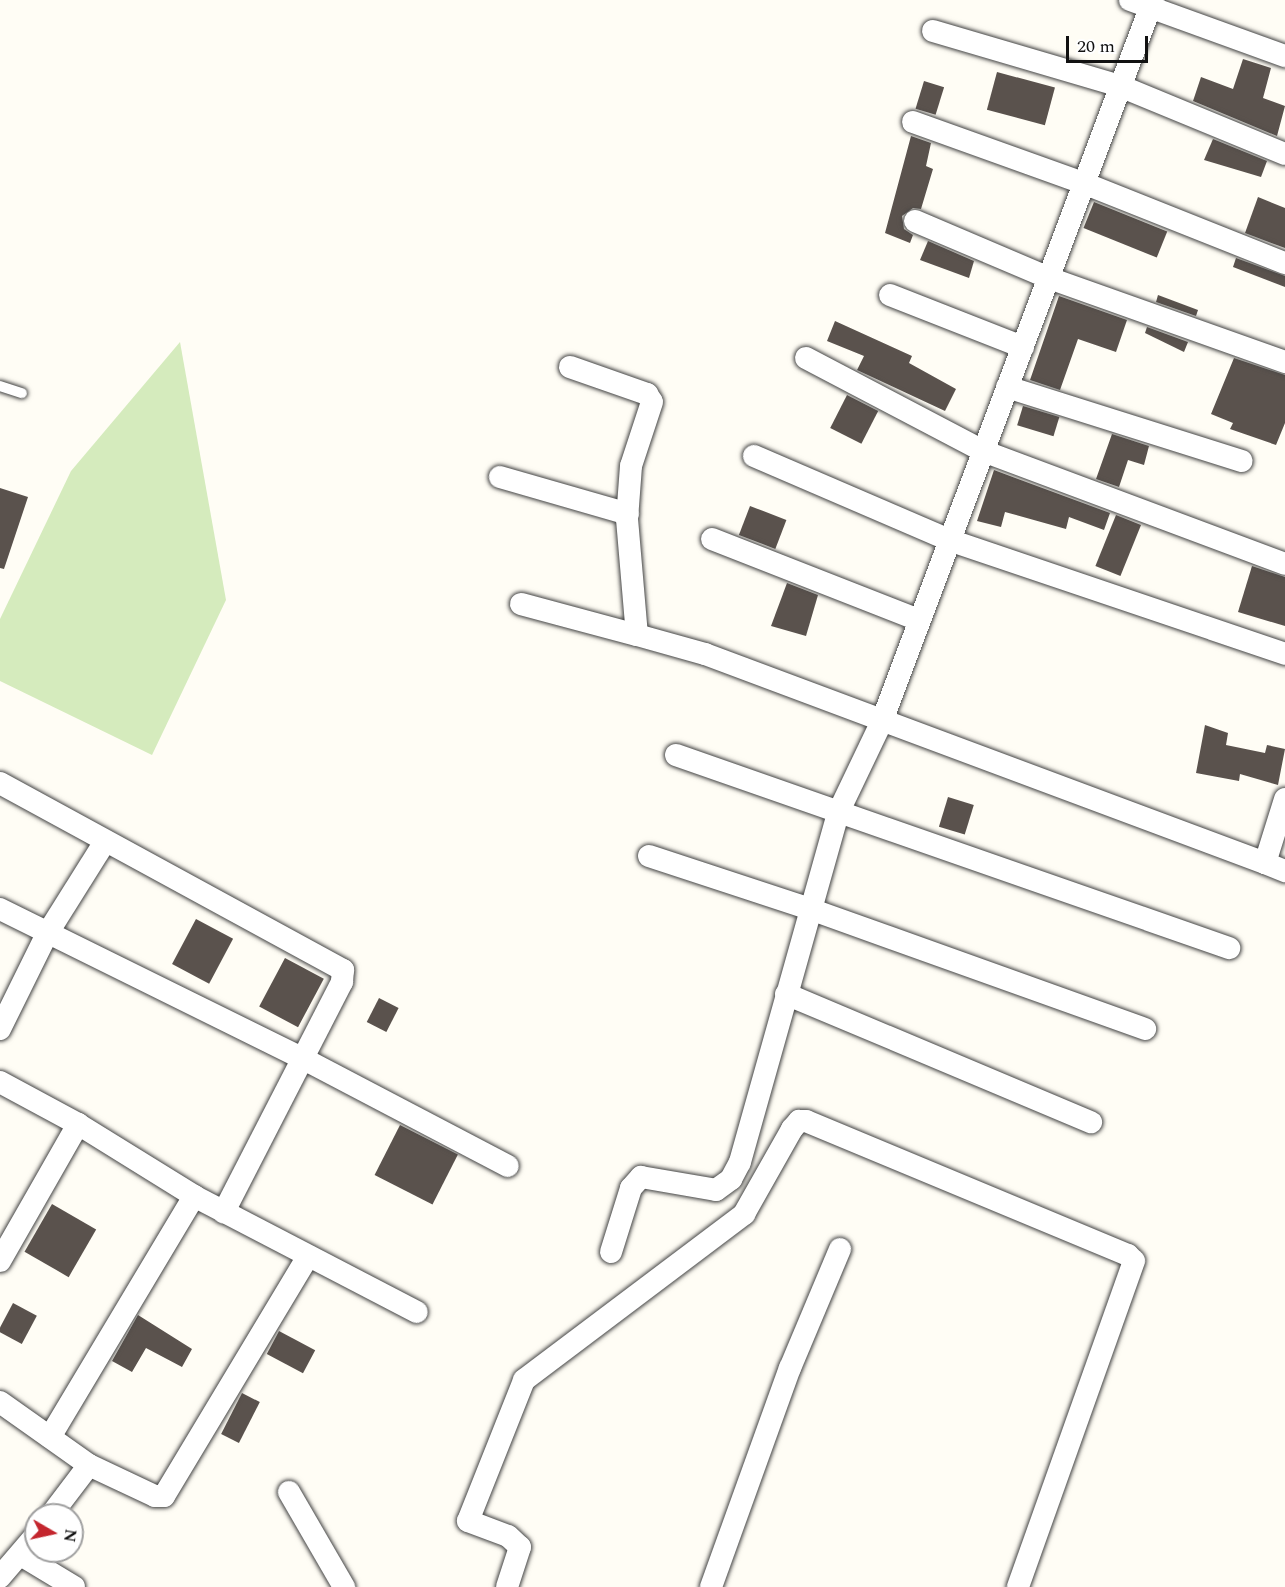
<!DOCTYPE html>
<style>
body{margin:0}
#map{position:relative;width:1285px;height:1587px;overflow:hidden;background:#fffdf5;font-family:Spectral,serif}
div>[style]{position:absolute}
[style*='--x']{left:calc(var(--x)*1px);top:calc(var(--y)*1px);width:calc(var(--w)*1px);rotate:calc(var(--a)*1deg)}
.green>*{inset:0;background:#d5ebbd}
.building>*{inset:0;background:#5a524d;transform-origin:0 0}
.roads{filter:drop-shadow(0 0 2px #444) drop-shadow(0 0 2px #444)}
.service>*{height:10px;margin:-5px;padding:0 5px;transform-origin:5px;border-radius:5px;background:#fff}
.minor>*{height:22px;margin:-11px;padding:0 11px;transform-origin:11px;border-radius:11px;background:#fff}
span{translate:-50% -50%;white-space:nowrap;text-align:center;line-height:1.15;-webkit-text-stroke:6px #fff;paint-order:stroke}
.north{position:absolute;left:24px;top:1503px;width:60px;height:60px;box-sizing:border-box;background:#fff;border:2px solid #a0a0a0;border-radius:50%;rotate:99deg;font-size:16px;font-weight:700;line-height:24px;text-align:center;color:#111}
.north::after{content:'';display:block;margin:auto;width:21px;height:27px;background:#c4262e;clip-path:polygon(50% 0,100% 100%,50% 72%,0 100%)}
.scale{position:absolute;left:1066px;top:36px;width:82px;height:27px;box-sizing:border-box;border:3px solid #111;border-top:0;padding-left:8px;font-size:18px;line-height:21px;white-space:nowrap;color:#111;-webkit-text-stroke:4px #fff;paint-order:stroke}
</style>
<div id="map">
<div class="green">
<i style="clip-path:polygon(180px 342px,226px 600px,152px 755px,0 681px,0 619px,71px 471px)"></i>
</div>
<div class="building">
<i style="clip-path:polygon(1243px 59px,1271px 68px,1263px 98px,1285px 106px,1277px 136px,1193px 101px,1201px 77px,1233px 89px)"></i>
<i style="left:997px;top:72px;width:60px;height:39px;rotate:15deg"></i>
<i style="left:924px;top:81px;width:21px;height:29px;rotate:17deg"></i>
<i style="clip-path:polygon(911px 136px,931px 143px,926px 166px,933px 169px,921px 209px,913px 208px,902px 216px,904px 229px,913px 235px,910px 243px,885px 233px)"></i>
<i style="clip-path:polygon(1213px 139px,1267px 161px,1261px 177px,1204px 160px)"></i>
<i style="clip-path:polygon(1258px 197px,1285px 208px,1285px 248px,1245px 233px)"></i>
<i style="left:1094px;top:202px;width:79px;height:28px;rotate:22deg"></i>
<i style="clip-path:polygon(928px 241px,974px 261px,969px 278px,920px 260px)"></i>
<i style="clip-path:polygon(1236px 258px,1285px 276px,1285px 287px,1233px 267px)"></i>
<i style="clip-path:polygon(1158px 295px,1198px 310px,1196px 316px,1156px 302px)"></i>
<i style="clip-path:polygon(1059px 296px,1127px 320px,1116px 352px,1078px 339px,1060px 390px,1030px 380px)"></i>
<i style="clip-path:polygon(835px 321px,912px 356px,909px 363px,956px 389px,945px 411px,857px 370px,864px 356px,827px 341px)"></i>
<i style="clip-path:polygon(1147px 327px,1188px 342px,1184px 352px,1145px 333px)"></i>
<i style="clip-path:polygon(1234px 358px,1285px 375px,1285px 423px,1276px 445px,1230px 429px,1233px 423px,1211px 414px)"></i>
<i style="left:847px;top:395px;width:35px;height:37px;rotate:27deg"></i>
<i style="left:1023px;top:406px;width:38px;height:20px;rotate:17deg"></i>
<i style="clip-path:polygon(1112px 434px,1149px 446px,1144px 465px,1128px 460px,1119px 487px,1096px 479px)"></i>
<i style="clip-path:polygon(994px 470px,1110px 513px,1104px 530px,1069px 517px,1066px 529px,1005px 512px,1001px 527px,977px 521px)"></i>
<i style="clip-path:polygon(0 488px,28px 497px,4px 569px,0 568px)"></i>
<i style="left:750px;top:506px;width:39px;height:31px;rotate:21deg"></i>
<i style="left:1116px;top:515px;width:27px;height:55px;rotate:22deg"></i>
<i style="clip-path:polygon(1252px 566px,1285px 577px,1285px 626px,1238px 612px)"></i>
<i style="clip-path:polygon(787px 583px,818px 595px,806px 636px,771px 626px)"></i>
<i style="clip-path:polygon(1205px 725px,1228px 733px,1226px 745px,1265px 753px,1267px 745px,1285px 749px,1278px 785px,1240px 774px,1239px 781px,1196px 773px)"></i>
<i style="left:948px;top:797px;width:27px;height:31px;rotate:17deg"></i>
<i style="left:196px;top:919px;width:42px;height:51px;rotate:28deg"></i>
<i style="left:285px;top:958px;width:44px;height:55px;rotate:28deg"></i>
<i style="left:379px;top:998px;width:22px;height:27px;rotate:27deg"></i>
<i style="left:400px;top:1125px;width:65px;height:56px;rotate:27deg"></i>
<i style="left:52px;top:1204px;width:51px;height:55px;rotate:30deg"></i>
<i style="left:13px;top:1303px;width:27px;height:32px;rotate:28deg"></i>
<i style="clip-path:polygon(138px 1315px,192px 1349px,182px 1367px,146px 1348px,132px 1372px,112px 1361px)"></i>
<i style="left:279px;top:1331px;width:41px;height:26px;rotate:28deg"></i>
<i style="left:242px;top:1393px;width:20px;height:46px;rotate:27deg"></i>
</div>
<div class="roads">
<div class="service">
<i style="--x:0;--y:386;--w:23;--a:18"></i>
</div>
<div class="minor">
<i style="--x:1130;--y:0;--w:165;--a:19.9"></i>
<i style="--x:933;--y:31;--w:195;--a:16.4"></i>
<i style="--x:1120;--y:86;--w:178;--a:22.4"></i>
<i style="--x:913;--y:122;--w:184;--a:19.7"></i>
<i style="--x:1086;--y:184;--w:214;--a:21.7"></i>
<i style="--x:915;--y:221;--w:146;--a:23"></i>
<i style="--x:1049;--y:278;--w:251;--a:19.6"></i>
<i style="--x:890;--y:295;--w:143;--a:21.4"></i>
<i style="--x:806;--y:358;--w:200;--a:27.7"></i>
<i style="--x:983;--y:451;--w:322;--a:20.5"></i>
<i style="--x:570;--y:367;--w:82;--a:19.3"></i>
<i style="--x:647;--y:394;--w:9;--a:58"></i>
<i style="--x:652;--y:402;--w:67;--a:108.2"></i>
<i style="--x:631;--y:466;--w:53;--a:94.3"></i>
<i style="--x:627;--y:519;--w:116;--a:85.1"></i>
<i style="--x:637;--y:635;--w:71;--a:15.6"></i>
<i style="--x:705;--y:654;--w:598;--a:20.47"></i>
<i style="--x:1265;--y:863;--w:67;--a:-72.6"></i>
<i style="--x:1007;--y:387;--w:246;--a:17.5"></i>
<i style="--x:754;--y:456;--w:212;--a:23.3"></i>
<i style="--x:949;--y:540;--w:355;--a:18.7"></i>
<i style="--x:500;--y:477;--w:133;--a:16.1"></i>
<i style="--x:712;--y:539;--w:222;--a:21.4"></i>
<i style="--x:521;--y:604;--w:120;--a:15"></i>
<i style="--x:676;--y:755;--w:586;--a:19.24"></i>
<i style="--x:0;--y:783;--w:391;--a:28.6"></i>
<i style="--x:343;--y:970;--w:12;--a:95"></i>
<i style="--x:342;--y:982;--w:259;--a:117.2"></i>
<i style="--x:649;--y:856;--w:169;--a:18.2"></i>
<i style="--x:810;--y:909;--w:356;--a:19.7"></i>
<i style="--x:1265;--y:863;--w:22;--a:22"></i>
<i style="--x:0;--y:909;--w:339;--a:26.3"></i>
<i style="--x:304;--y:1059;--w:230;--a:27.7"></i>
<i style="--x:786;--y:994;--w:331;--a:22.8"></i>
<i style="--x:0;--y:1029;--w:106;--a:-63.7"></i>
<i style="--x:47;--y:934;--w:107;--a:-57.9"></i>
<i style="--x:0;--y:1082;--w:89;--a:28.3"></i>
<i style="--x:78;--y:1124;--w:137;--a:31.8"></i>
<i style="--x:194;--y:1196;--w:251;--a:27.5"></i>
<i style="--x:611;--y:1252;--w:67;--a:-72.6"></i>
<i style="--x:631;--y:1188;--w:15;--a:-48"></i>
<i style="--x:641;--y:1177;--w:76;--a:9.8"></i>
<i style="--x:716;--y:1190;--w:19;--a:-36"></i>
<i style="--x:731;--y:1179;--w:19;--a:-62"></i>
<i style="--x:740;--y:1162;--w:362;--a:-74.3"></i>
<i style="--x:838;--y:813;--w:102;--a:-64.4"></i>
<i style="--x:882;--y:721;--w:770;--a:-69.4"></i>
<i style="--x:0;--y:1261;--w:158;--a:-60.3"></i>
<i style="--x:0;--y:1402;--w:109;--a:35.3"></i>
<i style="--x:89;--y:1465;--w:63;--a:127.2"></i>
<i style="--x:50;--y:1437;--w:281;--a:-59.1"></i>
<i style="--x:89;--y:1465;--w:73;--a:25.2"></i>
<i style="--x:155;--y:1496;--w:9;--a:0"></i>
<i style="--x:164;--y:1496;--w:280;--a:-59"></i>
<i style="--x:289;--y:1492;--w:110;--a:59.9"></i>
<i style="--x:21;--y:1555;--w:62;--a:31.1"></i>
<i style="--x:0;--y:1577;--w:55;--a:-49.4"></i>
<i style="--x:507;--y:1587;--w:42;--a:-72"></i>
<i style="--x:520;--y:1547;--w:16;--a:-137"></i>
<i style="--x:508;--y:1536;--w:43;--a:-159.4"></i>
<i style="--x:468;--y:1521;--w:152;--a:-68.3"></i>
<i style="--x:524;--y:1380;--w:276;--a:-37"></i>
<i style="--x:744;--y:1214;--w:98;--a:-60.5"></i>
<i style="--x:792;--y:1129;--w:11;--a:-49"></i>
<i style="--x:799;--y:1121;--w:7;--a:0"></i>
<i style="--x:806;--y:1121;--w:349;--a:22.6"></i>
<i style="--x:1128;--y:1255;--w:8;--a:45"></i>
<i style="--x:1134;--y:1261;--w:346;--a:109.6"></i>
<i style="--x:711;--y:1587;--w:233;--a:-70.2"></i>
<i style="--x:790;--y:1368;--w:129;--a:-67.2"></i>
</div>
</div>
<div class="north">N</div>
<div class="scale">20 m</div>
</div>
